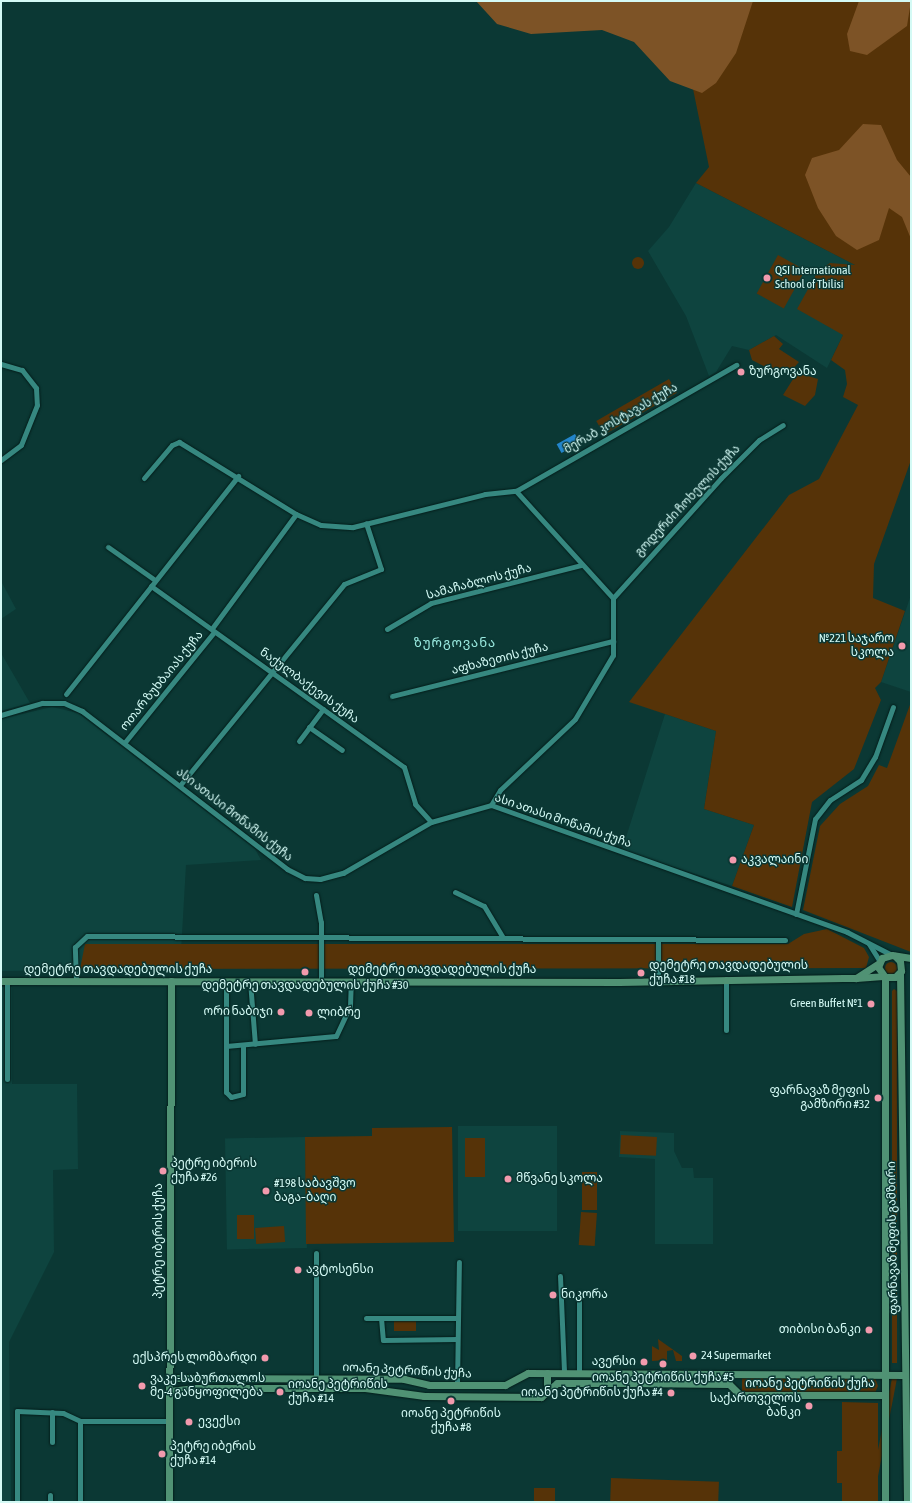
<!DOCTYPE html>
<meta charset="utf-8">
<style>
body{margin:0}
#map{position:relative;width:912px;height:1503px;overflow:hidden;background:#0b3834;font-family:"Asap Condensed","Noto Sans Georgian",sans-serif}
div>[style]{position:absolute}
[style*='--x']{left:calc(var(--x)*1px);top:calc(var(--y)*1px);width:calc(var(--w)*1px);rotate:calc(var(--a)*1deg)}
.built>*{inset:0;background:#0e443f;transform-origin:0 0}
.green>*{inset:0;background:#563308;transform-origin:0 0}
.round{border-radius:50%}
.forest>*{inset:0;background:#7d5326}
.water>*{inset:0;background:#2385cb;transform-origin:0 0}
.roads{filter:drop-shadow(0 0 1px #041d1a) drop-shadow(0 0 1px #041d1a)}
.street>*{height:5px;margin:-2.5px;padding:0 2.5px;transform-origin:2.5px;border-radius:2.5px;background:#368880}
.secondary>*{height:7px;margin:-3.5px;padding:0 3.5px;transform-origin:3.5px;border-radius:3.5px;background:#509274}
.dots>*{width:11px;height:11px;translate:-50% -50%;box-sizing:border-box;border:2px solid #0b3834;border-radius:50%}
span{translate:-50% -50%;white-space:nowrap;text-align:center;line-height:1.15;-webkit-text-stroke:3px #0b3834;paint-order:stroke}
.poi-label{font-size:12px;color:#d4faf5}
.left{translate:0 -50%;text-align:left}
.right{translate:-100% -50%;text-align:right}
.street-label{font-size:12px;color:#d4faf5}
.neighbourhood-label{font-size:13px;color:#99e9df;letter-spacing:1px}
.frame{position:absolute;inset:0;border:2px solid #d4faf5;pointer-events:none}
</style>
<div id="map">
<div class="built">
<i style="clip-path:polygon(696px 183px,855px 265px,843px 335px,827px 368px,776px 335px,749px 350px,732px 346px,716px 372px,709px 376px,686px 316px,648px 251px,669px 227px)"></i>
<i style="clip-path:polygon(1px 581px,16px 609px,1px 619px)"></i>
<i style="clip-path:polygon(911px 595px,911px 692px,881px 682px)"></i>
<i style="clip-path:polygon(1px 653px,30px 703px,1px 711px)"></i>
<i style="clip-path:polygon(52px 707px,78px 713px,255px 849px,261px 860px,186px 865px,180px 969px,1px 971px,1px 719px)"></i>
<i style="clip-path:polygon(665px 714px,716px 731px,704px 809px,754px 825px,732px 886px,622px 850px)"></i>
<i style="clip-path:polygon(1px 987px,12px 987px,12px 1084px,77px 1084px,78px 1169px,53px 1170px,54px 1252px,9px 1342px,11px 1502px,1px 1502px)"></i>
<i style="left:557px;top:1126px;width:105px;height:99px;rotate:90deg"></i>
<i style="clip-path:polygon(620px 1131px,674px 1133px,674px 1151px,682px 1168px,693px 1168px,694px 1178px,713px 1178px,713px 1244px,655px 1244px,655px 1159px,619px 1157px)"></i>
<i style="left:305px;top:1137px;width:111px;height:80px;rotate:89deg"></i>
</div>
<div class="green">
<i style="clip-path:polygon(675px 1px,911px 1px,911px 460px,874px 564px,873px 598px,905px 611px,881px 682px,875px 688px,881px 700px,854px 769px,812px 802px,792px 907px,732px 886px,754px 825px,704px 809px,716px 731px,629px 702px,789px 495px,819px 479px,858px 405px,843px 397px,847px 384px,845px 370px,831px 360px,843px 335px,797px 309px,818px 271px,830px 263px,855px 265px,696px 183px,709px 167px)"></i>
<i style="left:778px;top:255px;width:31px;height:44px;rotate:29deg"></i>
<i class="round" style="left:632px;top:257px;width:12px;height:12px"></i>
<i style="clip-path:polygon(774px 336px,783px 344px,779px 349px,799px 362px,791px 371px,818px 379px,815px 395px,805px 406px,783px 395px,795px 376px,775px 372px,752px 360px,749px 350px)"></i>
<i style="left:669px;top:379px;width:16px;height:84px;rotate:60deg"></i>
<i style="clip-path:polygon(911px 702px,911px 952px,803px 910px,820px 826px,840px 804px,868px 786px,879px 765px,887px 768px)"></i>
<i style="clip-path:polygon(827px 929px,864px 948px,869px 957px,866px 968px,80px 969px,85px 944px,788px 944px,804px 934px)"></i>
<i class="round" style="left:885px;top:962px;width:12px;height:12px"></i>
<i style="clip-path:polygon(894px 989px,897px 991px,897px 1363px,892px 1363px,892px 991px)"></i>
<i style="clip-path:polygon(452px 1127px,454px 1242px,306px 1244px,305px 1137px,372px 1136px,372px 1128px)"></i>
<i style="left:621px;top:1135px;width:36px;height:19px;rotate:3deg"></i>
<i style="left:465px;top:1138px;width:20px;height:39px"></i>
<i style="left:582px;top:1172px;width:15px;height:38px"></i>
<i style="left:581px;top:1212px;width:16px;height:33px;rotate:4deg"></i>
<i style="left:254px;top:1215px;width:24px;height:17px;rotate:90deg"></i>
<i style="left:284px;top:1226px;width:16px;height:29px;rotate:86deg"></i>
<i style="left:394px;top:1320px;width:22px;height:11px"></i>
<i style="clip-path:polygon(658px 1339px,682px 1356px,682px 1361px,676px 1361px,673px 1350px,667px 1351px,667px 1360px,652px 1361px,652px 1346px,659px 1350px)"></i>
<i style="clip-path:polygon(742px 1377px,875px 1378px,878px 1386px,875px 1393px,742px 1392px)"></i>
<i style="left:892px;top:1378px;width:5px;height:124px;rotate:11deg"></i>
<i style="clip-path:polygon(842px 1402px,878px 1403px,878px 1502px,842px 1502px,842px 1483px,837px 1483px,837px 1451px,842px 1451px)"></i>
<i style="left:611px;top:1478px;width:108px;height:24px;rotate:2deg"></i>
<i style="left:534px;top:1488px;width:21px;height:14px"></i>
</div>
<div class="forest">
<i style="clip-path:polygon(476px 1px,753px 1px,736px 53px,716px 83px,702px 93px,670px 81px,634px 42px,602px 30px,531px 34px,497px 24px)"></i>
<i style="clip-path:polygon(859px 1px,911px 1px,907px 26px,867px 55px,850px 51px,847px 34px)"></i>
<i style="clip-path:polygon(863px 124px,881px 125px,897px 160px,911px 177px,911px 239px,902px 217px,889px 208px,879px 240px,857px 250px,836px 236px,818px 208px,805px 175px,812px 158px,839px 150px)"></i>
</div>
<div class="water">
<i style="left:575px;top:434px;width:10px;height:21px;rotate:61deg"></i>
</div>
<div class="roads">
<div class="street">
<i style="--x:1;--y:364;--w:22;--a:16"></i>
<i style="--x:22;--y:370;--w:23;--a:52"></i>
<i style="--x:36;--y:388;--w:17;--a:87"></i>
<i style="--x:37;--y:405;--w:43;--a:111.8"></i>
<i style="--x:21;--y:445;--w:25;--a:143"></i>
<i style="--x:144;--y:478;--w:43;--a:-49.7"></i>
<i style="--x:172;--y:445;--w:8;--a:-23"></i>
<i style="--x:179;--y:442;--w:137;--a:31.6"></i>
<i style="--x:296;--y:514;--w:27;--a:24"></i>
<i style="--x:321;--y:525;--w:32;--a:4"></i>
<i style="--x:353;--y:527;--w:136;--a:-14"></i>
<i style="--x:485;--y:494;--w:31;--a:-6"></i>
<i style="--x:516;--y:491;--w:254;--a:-29.8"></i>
<i style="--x:108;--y:547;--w:57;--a:35.1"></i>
<i style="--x:151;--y:586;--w:311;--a:35.6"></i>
<i style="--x:404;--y:767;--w:39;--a:73"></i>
<i style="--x:415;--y:804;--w:24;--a:48"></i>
<i style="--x:613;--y:598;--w:161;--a:-48"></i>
<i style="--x:721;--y:478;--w:54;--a:-45"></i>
<i style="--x:759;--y:440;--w:28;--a:-32"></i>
<i style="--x:213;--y:627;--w:140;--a:-53.7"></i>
<i style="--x:387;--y:629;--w:51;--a:-30.6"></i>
<i style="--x:431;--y:603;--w:155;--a:-14.2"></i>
<i style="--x:66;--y:694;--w:278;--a:-51.7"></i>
<i style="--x:392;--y:696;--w:228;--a:-14"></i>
<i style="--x:1;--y:715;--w:43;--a:-16.3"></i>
<i style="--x:42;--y:703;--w:22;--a:0"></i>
<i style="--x:64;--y:703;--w:20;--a:24"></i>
<i style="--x:82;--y:711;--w:259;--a:37.6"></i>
<i style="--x:287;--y:869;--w:20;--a:27"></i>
<i style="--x:305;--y:878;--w:15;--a:4"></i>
<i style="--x:320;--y:879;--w:24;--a:-15"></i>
<i style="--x:343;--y:873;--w:102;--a:-30.1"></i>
<i style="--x:431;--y:822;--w:62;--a:-15.8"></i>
<i style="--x:491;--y:805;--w:378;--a:19.6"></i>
<i style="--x:847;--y:932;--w:51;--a:27.1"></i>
<i style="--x:309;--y:727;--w:40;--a:34.9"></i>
<i style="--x:299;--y:741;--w:40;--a:-53"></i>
<i style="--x:125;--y:742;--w:141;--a:-51"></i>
<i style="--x:181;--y:784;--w:258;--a:-50.8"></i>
<i style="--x:344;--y:584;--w:40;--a:-22"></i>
<i style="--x:381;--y:569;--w:48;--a:-108.1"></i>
<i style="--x:491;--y:805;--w:17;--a:-59"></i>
<i style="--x:500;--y:790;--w:103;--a:-43.4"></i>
<i style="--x:575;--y:719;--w:74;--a:-59.3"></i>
<i style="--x:613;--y:655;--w:57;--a:-90"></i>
<i style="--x:613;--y:598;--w:144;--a:-132.2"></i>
<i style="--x:455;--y:892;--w:32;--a:26"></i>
<i style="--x:484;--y:906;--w:37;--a:59"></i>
<i style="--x:316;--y:895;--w:27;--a:80"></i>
<i style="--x:321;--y:922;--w:59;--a:90"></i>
<i style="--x:796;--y:914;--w:97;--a:-78.7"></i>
<i style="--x:815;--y:819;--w:24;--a:-52"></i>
<i style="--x:830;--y:800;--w:37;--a:-33"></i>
<i style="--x:861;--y:780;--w:27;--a:-59"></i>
<i style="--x:875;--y:757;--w:53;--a:-70.2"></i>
<i style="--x:658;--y:939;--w:42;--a:90"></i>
<i style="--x:869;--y:944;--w:19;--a:58"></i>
<i style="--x:726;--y:979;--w:51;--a:90"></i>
<i style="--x:7;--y:981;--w:98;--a:90"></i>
<i style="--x:76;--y:981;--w:34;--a:-92"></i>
<i style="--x:75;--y:947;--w:16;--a:-43"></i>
<i style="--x:87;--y:936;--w:698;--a:0.33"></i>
<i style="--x:226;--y:981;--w:111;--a:90"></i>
<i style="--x:226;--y:1092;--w:7;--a:45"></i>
<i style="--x:231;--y:1097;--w:12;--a:-14"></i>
<i style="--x:243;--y:1094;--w:49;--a:-90"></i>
<i style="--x:250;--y:981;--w:63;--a:85.5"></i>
<i style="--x:226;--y:1046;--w:110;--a:-5.2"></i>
<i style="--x:336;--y:1036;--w:33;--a:-65"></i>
<i style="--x:350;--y:1006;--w:25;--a:-88"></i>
<i style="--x:316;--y:1253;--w:125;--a:90"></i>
<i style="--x:560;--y:1276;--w:97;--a:87.6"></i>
<i style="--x:366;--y:1318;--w:91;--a:0"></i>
<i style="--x:381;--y:1318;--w:22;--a:85"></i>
<i style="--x:383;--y:1340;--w:74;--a:-0.8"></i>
<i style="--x:579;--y:1373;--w:79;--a:-90"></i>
<i style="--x:457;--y:1385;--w:123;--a:-89.1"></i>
<i style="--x:52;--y:1442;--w:30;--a:-90"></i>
<i style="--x:50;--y:1495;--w:7;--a:90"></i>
<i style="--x:17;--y:1502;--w:91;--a:-90"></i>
<i style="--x:17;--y:1411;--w:46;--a:2.5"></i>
<i style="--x:63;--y:1413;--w:19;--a:25"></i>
<i style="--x:80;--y:1421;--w:89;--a:0"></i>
<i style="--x:80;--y:1502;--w:81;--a:-90"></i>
</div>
<div class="secondary">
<i style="--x:895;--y:956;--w:7;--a:45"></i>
<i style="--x:900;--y:961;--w:10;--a:84"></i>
<i style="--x:901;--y:971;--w:8;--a:135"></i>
<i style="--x:895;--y:977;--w:10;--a:180"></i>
<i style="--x:885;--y:977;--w:12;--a:-125"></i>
<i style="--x:878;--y:967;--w:10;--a:-66"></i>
<i style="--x:882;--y:958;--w:10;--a:-17"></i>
<i style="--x:892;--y:955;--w:19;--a:9"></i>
<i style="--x:900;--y:973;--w:529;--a:89.24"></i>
<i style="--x:885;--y:977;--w:525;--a:90"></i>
<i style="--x:856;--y:978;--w:27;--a:-4"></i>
<i style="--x:1;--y:981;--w:618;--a:0.09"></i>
<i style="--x:619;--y:982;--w:224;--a:-1"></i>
<i style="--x:843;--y:978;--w:13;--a:0"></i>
<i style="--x:856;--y:978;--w:27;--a:-33"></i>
<i style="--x:170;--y:1378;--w:234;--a:0.2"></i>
<i style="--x:404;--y:1379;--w:26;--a:13"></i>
<i style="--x:429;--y:1385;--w:76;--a:0"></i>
<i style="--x:505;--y:1385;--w:26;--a:-28"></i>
<i style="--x:528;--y:1373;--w:377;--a:0.3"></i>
<i style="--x:170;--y:1391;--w:23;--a:-7"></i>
<i style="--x:193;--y:1388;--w:172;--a:0"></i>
<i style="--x:365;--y:1388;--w:60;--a:7.7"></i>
<i style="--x:424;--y:1396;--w:117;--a:0.5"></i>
<i style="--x:541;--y:1397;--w:21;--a:-41"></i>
<i style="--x:557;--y:1383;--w:63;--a:0"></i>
<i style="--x:620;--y:1383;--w:109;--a:0.5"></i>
<i style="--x:729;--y:1384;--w:16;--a:45"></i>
<i style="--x:740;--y:1395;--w:145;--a:0"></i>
<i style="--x:547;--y:1392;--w:19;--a:-90"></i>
<i style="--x:169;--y:1502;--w:521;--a:-89.78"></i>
</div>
</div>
<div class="dots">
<i style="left:767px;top:278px;background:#f29aad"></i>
<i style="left:741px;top:372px;background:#f29aad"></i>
<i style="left:902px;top:646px;background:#f29aad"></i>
<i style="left:733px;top:860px;background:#f29aad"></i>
<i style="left:305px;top:972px;background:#f29aad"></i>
<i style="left:641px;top:973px;background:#f29aad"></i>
<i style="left:871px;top:1004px;background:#f29aad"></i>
<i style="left:281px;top:1012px;background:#f29aad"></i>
<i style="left:309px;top:1013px;background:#f29aad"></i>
<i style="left:878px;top:1098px;background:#f29aad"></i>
<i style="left:163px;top:1171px;background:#f29aad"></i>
<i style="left:508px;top:1179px;background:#f29aad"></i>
<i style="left:266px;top:1191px;background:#f29aad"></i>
<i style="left:298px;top:1270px;background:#f29aad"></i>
<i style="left:553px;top:1295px;background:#f29aad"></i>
<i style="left:869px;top:1330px;background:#f29aad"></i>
<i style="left:693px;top:1356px;background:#f29aad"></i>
<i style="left:265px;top:1358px;background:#f29aad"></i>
<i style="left:644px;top:1362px;background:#f29aad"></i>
<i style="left:663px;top:1364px;background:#f29aad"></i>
<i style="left:142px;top:1386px;background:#f29aad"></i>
<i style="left:280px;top:1392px;background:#f29aad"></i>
<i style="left:671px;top:1393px;background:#f29aad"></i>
<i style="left:451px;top:1401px;background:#f29aad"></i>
<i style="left:809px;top:1406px;background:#f29aad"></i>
<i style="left:189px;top:1422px;background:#f29aad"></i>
<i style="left:162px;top:1454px;background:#f29aad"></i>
</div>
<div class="poi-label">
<span class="left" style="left:775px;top:278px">QSI International<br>School of Tbilisi</span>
<span class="left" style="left:749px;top:372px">ზურგოვანა</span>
<span class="right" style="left:894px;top:646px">№221 საჯარო<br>სკოლა</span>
<span class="left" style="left:741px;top:860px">აკვალაინი</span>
<span class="left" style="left:649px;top:973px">დემეტრე თავდადებულის<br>ქუჩა #18</span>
<span style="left:305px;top:986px">დემეტრე თავდადებულის ქუჩა #30</span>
<span class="right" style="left:863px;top:1004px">Green Buffet №1</span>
<span class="right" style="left:273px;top:1012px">ორი ნაბიჯი</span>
<span class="left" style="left:317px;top:1013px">ლიბრე</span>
<span class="right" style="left:870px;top:1098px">ფარნავაზ მეფის<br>გამზირი #32</span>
<span class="left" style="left:171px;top:1171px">პეტრე იბერის<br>ქუჩა #26</span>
<span class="left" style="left:516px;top:1179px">მწვანე სკოლა</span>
<span class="left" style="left:274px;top:1191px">#198 საბავშვო<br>ბაგა–ბაღი</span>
<span class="left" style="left:306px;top:1270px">ავტოსენსი</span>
<span class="left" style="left:561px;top:1295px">ნიკორა</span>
<span class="right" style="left:861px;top:1330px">თიბისი ბანკი</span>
<span class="left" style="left:701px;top:1356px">24 Supermarket</span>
<span class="right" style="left:257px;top:1358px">ექსპრეს ლომბარდი</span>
<span class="right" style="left:636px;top:1362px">ავერსი</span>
<span style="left:663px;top:1378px">იოანე პეტრიწის ქუჩა #5</span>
<span class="left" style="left:150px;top:1386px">ვაკე-საბურთალოს<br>მე-4 განყოფილება</span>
<span class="left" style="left:288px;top:1392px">იოანე პეტრიწის<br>ქუჩა #14</span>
<span class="right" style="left:663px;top:1393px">იოანე პეტრიწის ქუჩა #4</span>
<span class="right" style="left:801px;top:1406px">საქართველოს<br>ბანკი</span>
<span style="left:451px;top:1421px">იოანე პეტრიწის<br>ქუჩა #8</span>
<span class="left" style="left:198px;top:1422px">ევექსი</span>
<span class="left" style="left:170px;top:1454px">პეტრე იბერის<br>ქუჩა #14</span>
</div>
<div class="street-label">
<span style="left:621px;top:419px;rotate:-30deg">მერაბ კოსტავას ქუჩა</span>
<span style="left:688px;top:501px;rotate:-47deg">გოდერძი ჩოხელის ქუჩა</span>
<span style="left:479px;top:582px;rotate:-15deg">სამაჩაბლოს ქუჩა</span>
<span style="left:500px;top:659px;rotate:-14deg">აფხაზეთის ქუჩა</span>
<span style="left:162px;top:681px;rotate:-51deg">ოთარ ზუხბაიას ქუჩა</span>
<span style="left:309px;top:686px;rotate:36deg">ნაქულბაქევის ქუჩა</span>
<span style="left:234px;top:815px;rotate:38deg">ასი ათასი მოწამის ქუჩა</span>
<span style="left:563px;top:821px;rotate:19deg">ასი ათასი მოწამის ქუჩა</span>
<span style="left:118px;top:970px">დემეტრე თავდადებულის ქუჩა</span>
<span style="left:442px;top:970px">დემეტრე თავდადებულის ქუჩა</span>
<span style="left:893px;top:1238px;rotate:-91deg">ფარნავაზ მეფის გამზირი</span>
<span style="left:159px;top:1241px;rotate:-90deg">პეტრე იბერის ქუჩა</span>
<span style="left:407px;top:1371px;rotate:3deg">იოანე პეტრიწის ქუჩა</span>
<span style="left:810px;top:1384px">იოანე პეტრიწის ქუჩა</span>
</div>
<div class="neighbourhood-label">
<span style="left:455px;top:643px">ზურგოვანა</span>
</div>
<div class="frame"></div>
</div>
